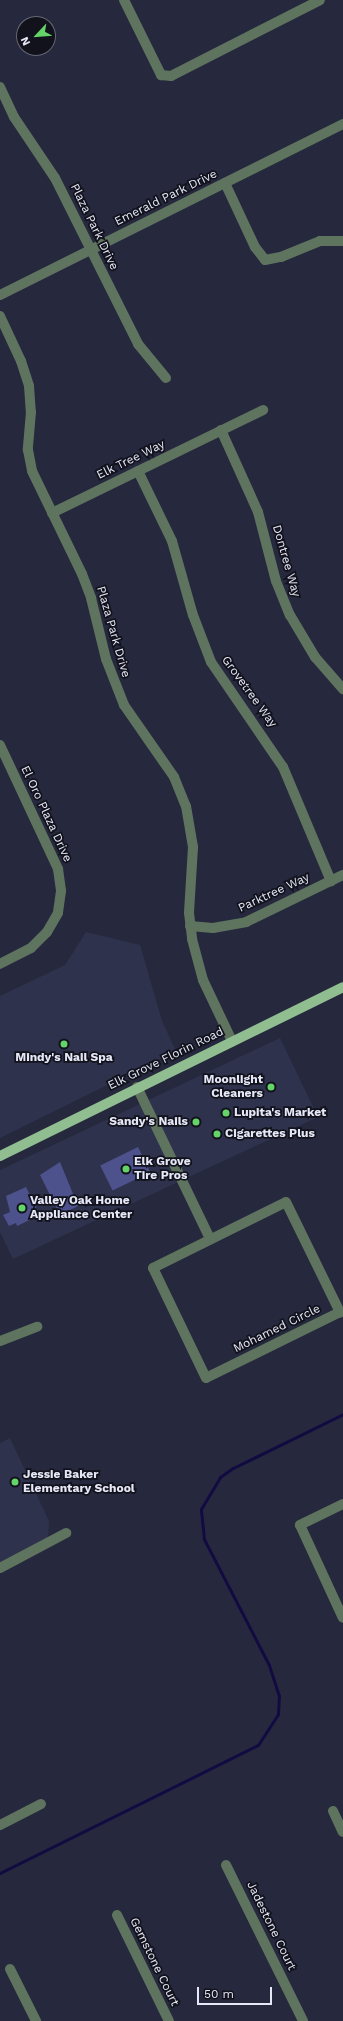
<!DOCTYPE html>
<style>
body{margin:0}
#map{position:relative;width:343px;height:2021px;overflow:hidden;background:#26283e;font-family:"Work Sans",sans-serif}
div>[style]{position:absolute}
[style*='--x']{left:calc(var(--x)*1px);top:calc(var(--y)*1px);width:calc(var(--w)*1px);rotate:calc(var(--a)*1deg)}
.built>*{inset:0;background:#2f324c}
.stream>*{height:3px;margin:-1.5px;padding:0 1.5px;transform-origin:1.5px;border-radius:1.5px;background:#120b41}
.building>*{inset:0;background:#4d518c;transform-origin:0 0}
.minor>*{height:10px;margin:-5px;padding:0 5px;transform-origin:5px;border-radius:5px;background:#5e745e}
.major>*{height:10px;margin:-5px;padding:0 5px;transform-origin:5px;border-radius:5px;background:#91be90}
.dots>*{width:11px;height:11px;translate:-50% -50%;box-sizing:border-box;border:2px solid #11121c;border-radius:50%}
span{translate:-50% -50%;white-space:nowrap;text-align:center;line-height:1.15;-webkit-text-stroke:3.5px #11121c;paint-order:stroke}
.street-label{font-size:12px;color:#e6e8f7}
.poi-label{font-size:12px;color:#e6e8f7;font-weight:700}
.right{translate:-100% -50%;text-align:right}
.left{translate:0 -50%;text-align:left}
.north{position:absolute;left:16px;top:16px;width:40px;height:40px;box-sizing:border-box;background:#11121c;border:1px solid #666874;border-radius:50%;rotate:244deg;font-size:11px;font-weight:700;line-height:16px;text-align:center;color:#e6e8f7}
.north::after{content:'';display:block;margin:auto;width:14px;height:18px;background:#64d468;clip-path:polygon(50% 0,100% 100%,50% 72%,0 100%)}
.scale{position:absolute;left:197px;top:1987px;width:75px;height:18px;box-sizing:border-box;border:2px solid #e6e8f7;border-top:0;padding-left:5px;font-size:12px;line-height:14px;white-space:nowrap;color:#e6e8f7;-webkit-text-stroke:3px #11121c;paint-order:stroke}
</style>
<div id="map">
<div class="built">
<i style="clip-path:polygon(86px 932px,140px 945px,162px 1021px,176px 1051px,0 1138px,0 996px,65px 965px)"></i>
<i style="clip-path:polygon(280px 1038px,318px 1117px,13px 1259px,0 1232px,0 1170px)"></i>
<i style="clip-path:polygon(10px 1438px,49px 1521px,48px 1540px,0 1565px,0 1443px)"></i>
</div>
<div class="stream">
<i style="--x:0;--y:1873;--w:288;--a:-26.4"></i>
<i style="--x:258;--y:1745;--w:37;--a:-57"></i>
<i style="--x:278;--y:1714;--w:18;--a:-87"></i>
<i style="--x:279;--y:1696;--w:33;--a:-108"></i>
<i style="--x:269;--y:1665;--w:142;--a:-117.3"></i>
<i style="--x:204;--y:1539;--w:30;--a:-96"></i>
<i style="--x:201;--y:1509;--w:37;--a:-59"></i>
<i style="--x:220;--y:1477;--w:16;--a:-35"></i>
<i style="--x:233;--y:1468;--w:123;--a:-26.1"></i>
</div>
<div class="building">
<i style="left:138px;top:1147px;width:28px;height:42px;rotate:64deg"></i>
<i style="clip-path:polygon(60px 1162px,78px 1206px,60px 1215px,40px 1175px)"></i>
<i style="clip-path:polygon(26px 1187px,40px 1215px,17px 1226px,16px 1223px,9px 1226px,3px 1215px,10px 1212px,6px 1196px)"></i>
</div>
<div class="minor">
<i style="--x:124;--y:0;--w:84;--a:63.7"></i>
<i style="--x:161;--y:75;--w:10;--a:6"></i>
<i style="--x:171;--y:76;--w:167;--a:-27"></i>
<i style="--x:0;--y:87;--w:33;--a:65"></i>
<i style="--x:14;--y:117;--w:73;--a:56.1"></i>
<i style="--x:55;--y:178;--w:186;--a:63.4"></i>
<i style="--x:138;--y:344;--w:44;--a:50.5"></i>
<i style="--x:225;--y:183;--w:71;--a:64.9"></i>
<i style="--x:255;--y:247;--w:16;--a:52"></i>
<i style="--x:265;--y:260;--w:16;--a:-11"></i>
<i style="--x:281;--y:257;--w:42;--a:-22.3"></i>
<i style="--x:320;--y:241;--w:23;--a:0"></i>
<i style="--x:0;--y:295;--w:383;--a:-26.5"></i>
<i style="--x:0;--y:316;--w:50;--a:65"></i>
<i style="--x:21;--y:361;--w:26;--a:72"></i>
<i style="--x:29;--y:386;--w:26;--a:86"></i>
<i style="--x:31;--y:412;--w:38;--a:95"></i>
<i style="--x:28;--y:450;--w:21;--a:79"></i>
<i style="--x:32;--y:471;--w:114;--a:64.1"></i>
<i style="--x:82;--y:574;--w:26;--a:69"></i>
<i style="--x:91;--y:598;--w:63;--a:76.2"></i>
<i style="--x:106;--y:659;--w:49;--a:68.6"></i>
<i style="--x:124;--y:705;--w:88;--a:55.2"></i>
<i style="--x:174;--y:777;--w:31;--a:68"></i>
<i style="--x:186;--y:806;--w:42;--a:80.3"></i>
<i style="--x:193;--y:847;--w:66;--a:93.5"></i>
<i style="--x:189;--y:913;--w:26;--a:83"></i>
<i style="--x:192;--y:939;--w:42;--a:75"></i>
<i style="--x:203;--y:980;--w:68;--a:64.6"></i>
<i style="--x:221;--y:430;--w:90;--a:65.7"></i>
<i style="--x:258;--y:512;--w:71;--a:75.4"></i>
<i style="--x:276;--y:581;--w:37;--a:68"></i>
<i style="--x:290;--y:615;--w:49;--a:59.2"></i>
<i style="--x:315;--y:657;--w:43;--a:48.8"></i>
<i style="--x:138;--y:471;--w:78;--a:64.1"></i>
<i style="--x:172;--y:541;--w:77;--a:74.2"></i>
<i style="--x:193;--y:615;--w:50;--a:69"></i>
<i style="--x:211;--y:662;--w:127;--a:55.6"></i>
<i style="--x:283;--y:767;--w:124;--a:67.2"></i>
<i style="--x:52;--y:513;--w:235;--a:-26"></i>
<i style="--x:0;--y:745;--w:137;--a:64.9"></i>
<i style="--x:58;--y:869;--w:22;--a:82"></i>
<i style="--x:61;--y:891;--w:22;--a:98"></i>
<i style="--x:58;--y:913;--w:22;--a:120"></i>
<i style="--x:47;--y:932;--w:23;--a:135"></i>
<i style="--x:31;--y:948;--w:35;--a:153"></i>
<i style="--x:190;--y:926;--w:23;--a:5"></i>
<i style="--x:213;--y:928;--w:34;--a:-10"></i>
<i style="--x:246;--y:922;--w:108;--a:-25.9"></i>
<i style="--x:137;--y:1087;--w:169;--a:64.3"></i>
<i style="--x:286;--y:1202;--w:123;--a:63.9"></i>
<i style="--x:340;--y:1312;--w:149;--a:153.8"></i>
<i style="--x:206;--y:1378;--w:122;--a:-115.7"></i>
<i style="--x:153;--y:1268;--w:148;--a:-26.4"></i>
<i style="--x:0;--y:1341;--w:40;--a:-21"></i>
<i style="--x:343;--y:1504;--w:48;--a:154"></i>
<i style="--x:300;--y:1525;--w:102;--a:65.2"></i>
<i style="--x:0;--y:1568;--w:75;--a:-27.9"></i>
<i style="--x:333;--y:1811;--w:23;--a:65"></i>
<i style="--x:0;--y:1825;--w:46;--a:-27.1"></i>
<i style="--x:226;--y:1865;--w:174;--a:63.7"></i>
<i style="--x:117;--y:1915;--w:118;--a:63.9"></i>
<i style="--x:10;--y:1969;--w:58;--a:63.4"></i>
</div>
<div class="major">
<i style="--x:0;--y:1156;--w:382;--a:-26.2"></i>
</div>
<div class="dots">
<i style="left:64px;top:1044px;background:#64d468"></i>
<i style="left:271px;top:1087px;background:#64d468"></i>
<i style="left:226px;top:1113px;background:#64d468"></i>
<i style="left:196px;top:1122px;background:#64d468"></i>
<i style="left:217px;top:1134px;background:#64d468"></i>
<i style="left:126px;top:1169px;background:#64d468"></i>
<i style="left:22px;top:1208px;background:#64d468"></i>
<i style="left:15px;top:1482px;background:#64d468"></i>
</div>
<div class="street-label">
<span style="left:166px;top:198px;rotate:-26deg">Emerald Park Drive</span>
<span style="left:94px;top:227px;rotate:64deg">Plaza Park Drive</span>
<span style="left:131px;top:460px;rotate:-26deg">Elk Tree Way</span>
<span style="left:286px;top:561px;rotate:74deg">Dontree Way</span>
<span style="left:113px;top:632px;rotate:74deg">Plaza Park Drive</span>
<span style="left:249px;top:692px;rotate:54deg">Grovetree Way</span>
<span style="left:46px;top:814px;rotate:65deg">El Oro Plaza Drive</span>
<span style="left:274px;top:893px;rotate:-25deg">Parktree Way</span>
<span style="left:166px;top:1059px;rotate:-26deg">Elk Grove Florin Road</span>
<span style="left:277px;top:1329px;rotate:-26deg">Mohamed Circle</span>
<span style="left:271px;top:1926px;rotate:64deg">Jadestone Court</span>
<span style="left:154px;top:1962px;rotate:64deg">Gemstone Court</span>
</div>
<div class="poi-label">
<span style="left:64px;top:1058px">Mindy's Nail Spa</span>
<span class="right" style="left:263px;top:1087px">Moonlight<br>Cleaners</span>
<span class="left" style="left:234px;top:1113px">Lupita's Market</span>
<span class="right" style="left:188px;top:1122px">Sandy's Nails</span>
<span class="left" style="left:225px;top:1134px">Cigarettes Plus</span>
<span class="left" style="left:134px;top:1169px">Elk Grove<br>Tire Pros</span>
<span class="left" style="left:30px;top:1208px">Valley Oak Home<br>Appliance Center</span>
<span class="left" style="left:23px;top:1482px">Jessie Baker<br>Elementary School</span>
</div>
<div class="north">N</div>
<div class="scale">50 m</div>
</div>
